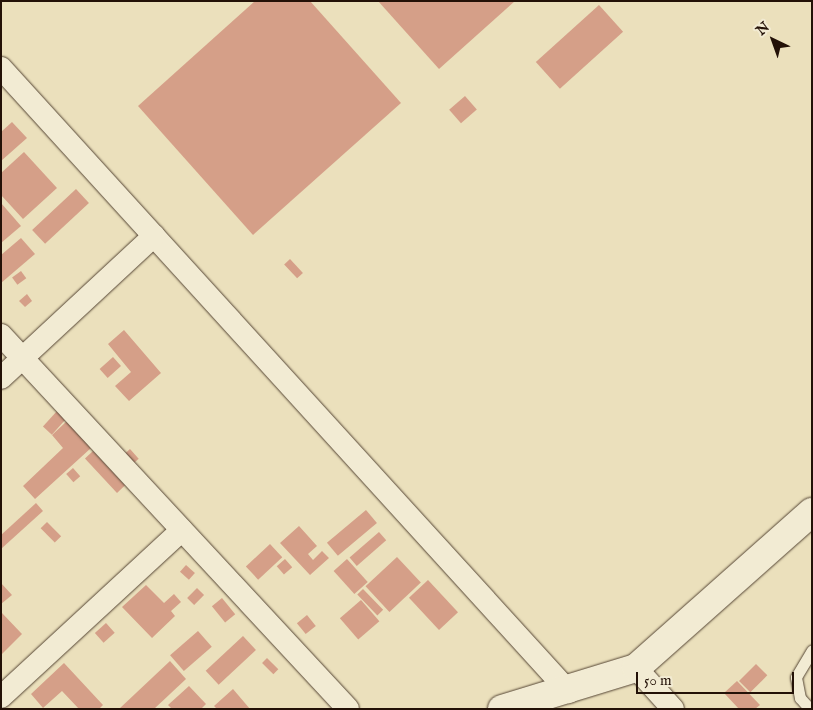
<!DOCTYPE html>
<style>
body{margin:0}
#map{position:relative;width:813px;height:710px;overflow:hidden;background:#ebe0bc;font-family:"IM FELL English",serif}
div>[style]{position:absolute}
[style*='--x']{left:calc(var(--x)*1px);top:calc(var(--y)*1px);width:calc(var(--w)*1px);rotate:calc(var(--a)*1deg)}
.building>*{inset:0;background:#d59f88;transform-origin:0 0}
.roads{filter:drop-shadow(0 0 1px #554534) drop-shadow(0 0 1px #554534)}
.service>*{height:11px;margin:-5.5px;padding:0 5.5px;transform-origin:5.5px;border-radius:5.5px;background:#f2ebd3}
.minor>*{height:22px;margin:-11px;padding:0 11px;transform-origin:11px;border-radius:11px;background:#f2ebd3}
.tertiary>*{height:28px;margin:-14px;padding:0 14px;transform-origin:14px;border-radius:14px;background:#f2ebd3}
span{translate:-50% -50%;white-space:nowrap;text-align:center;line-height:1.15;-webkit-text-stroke:4px #f2ebd3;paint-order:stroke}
.frame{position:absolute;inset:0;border:2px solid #231107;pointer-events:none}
.north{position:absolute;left:748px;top:15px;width:50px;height:50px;-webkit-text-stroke:4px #f2ebd3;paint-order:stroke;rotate:318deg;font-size:14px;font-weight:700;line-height:20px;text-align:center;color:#231107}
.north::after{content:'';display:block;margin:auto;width:18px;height:22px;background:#231107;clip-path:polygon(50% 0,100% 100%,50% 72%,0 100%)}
.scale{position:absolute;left:636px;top:672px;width:158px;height:22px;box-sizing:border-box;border:2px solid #231107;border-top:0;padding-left:6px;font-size:15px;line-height:18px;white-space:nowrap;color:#231107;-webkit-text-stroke:4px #f2ebd3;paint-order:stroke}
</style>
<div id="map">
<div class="building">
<i style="clip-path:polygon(255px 1px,310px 1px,401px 103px,253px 235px,138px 106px)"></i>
<i style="clip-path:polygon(378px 1px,515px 1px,439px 69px)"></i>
<i style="left:599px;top:5px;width:36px;height:85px;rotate:48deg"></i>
<i style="left:465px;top:96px;width:18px;height:21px;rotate:49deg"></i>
<i style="clip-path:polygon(12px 122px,27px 138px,1px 161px,1px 132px)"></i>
<i style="clip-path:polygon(24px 152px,57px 188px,23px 219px,1px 195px,1px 173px)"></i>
<i style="left:76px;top:189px;width:19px;height:60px;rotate:47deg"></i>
<i style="clip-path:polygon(1px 203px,21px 226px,1px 243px)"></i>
<i style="clip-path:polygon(21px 238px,35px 254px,1px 283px,1px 255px)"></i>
<i style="left:290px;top:259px;width:19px;height:8px;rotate:47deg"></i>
<i style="left:21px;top:271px;width:9px;height:11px;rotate:54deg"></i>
<i style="clip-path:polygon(27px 294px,32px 301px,25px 307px,19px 301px)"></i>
<i style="clip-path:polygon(124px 330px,161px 373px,129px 401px,115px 386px,131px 372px,108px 344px)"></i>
<i style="left:113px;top:357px;width:12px;height:18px;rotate:48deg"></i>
<i style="left:57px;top:411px;width:12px;height:21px;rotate:42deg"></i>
<i style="clip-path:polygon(67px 421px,91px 448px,35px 499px,23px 486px,63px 448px,52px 435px)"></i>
<i style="left:130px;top:449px;width:13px;height:16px;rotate:48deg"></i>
<i style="left:93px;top:451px;width:47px;height:11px;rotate:47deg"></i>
<i style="left:73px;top:468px;width:11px;height:9px;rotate:49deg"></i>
<i style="clip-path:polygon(36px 503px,43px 511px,1px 549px,1px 535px)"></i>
<i style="left:366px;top:510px;width:17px;height:51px;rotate:50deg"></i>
<i style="left:47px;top:522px;width:20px;height:9px;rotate:45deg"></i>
<i style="clip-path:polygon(299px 526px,317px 546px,308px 554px,313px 560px,322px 551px,329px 558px,310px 575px,280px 543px)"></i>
<i style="left:379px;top:532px;width:11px;height:39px;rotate:49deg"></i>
<i style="left:270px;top:544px;width:18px;height:33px;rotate:47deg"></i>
<i style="left:397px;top:557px;width:35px;height:43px;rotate:47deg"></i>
<i style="left:285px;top:559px;width:11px;height:11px;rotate:49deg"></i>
<i style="left:347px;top:559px;width:31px;height:18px;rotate:48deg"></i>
<i style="left:186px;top:565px;width:12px;height:9px;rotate:42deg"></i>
<i style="left:428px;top:580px;width:44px;height:26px;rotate:47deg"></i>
<i style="clip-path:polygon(1px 583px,12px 595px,1px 604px)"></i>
<i style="clip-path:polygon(146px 585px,164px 603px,174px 594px,181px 602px,171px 611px,175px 616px,152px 638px,122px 607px)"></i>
<i style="left:197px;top:588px;width:10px;height:14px;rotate:45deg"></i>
<i style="left:363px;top:589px;width:29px;height:8px;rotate:46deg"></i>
<i style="left:222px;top:598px;width:21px;height:13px;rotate:51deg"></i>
<i style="left:361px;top:600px;width:28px;height:28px;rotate:49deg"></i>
<i style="clip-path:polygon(1px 612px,22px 634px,1px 655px)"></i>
<i style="left:307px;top:615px;width:14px;height:13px;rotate:51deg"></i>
<i style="left:106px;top:623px;width:13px;height:15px;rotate:48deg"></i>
<i style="left:198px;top:631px;width:21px;height:37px;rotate:49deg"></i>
<i style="left:243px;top:636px;width:19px;height:51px;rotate:47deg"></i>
<i style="left:267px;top:658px;width:16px;height:7px;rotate:45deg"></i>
<i style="clip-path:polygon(170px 661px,186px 679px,154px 709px,119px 709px)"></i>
<i style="clip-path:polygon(64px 663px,103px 705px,99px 709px,79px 709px,62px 691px,43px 708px,31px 694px)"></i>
<i style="left:756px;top:664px;width:16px;height:24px;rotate:45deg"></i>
<i style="clip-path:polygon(737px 681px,760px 705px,755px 709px,739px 709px,724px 693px)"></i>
<i style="clip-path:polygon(189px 686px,206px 704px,201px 709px,172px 709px,168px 705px)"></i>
<i style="clip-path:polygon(233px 689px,250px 709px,217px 709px,214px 706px)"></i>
</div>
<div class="roads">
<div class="service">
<i style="--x:810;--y:709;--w:15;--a:-132"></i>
<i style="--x:800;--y:698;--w:21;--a:-101"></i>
<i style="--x:796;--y:677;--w:31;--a:-59"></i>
</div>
<div class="minor">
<i style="--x:1;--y:68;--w:844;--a:47.69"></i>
<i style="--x:1;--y:335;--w:510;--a:47.14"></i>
<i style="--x:1;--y:378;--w:209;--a:-42.9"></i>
<i style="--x:636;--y:668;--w:55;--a:47.9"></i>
<i style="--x:1;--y:697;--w:246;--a:-42.7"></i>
</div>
<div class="tertiary">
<i style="--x:502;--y:709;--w:140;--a:-17"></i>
<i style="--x:636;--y:668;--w:235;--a:-41.6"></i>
</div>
</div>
<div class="frame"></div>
<div class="north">N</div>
<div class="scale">50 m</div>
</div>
